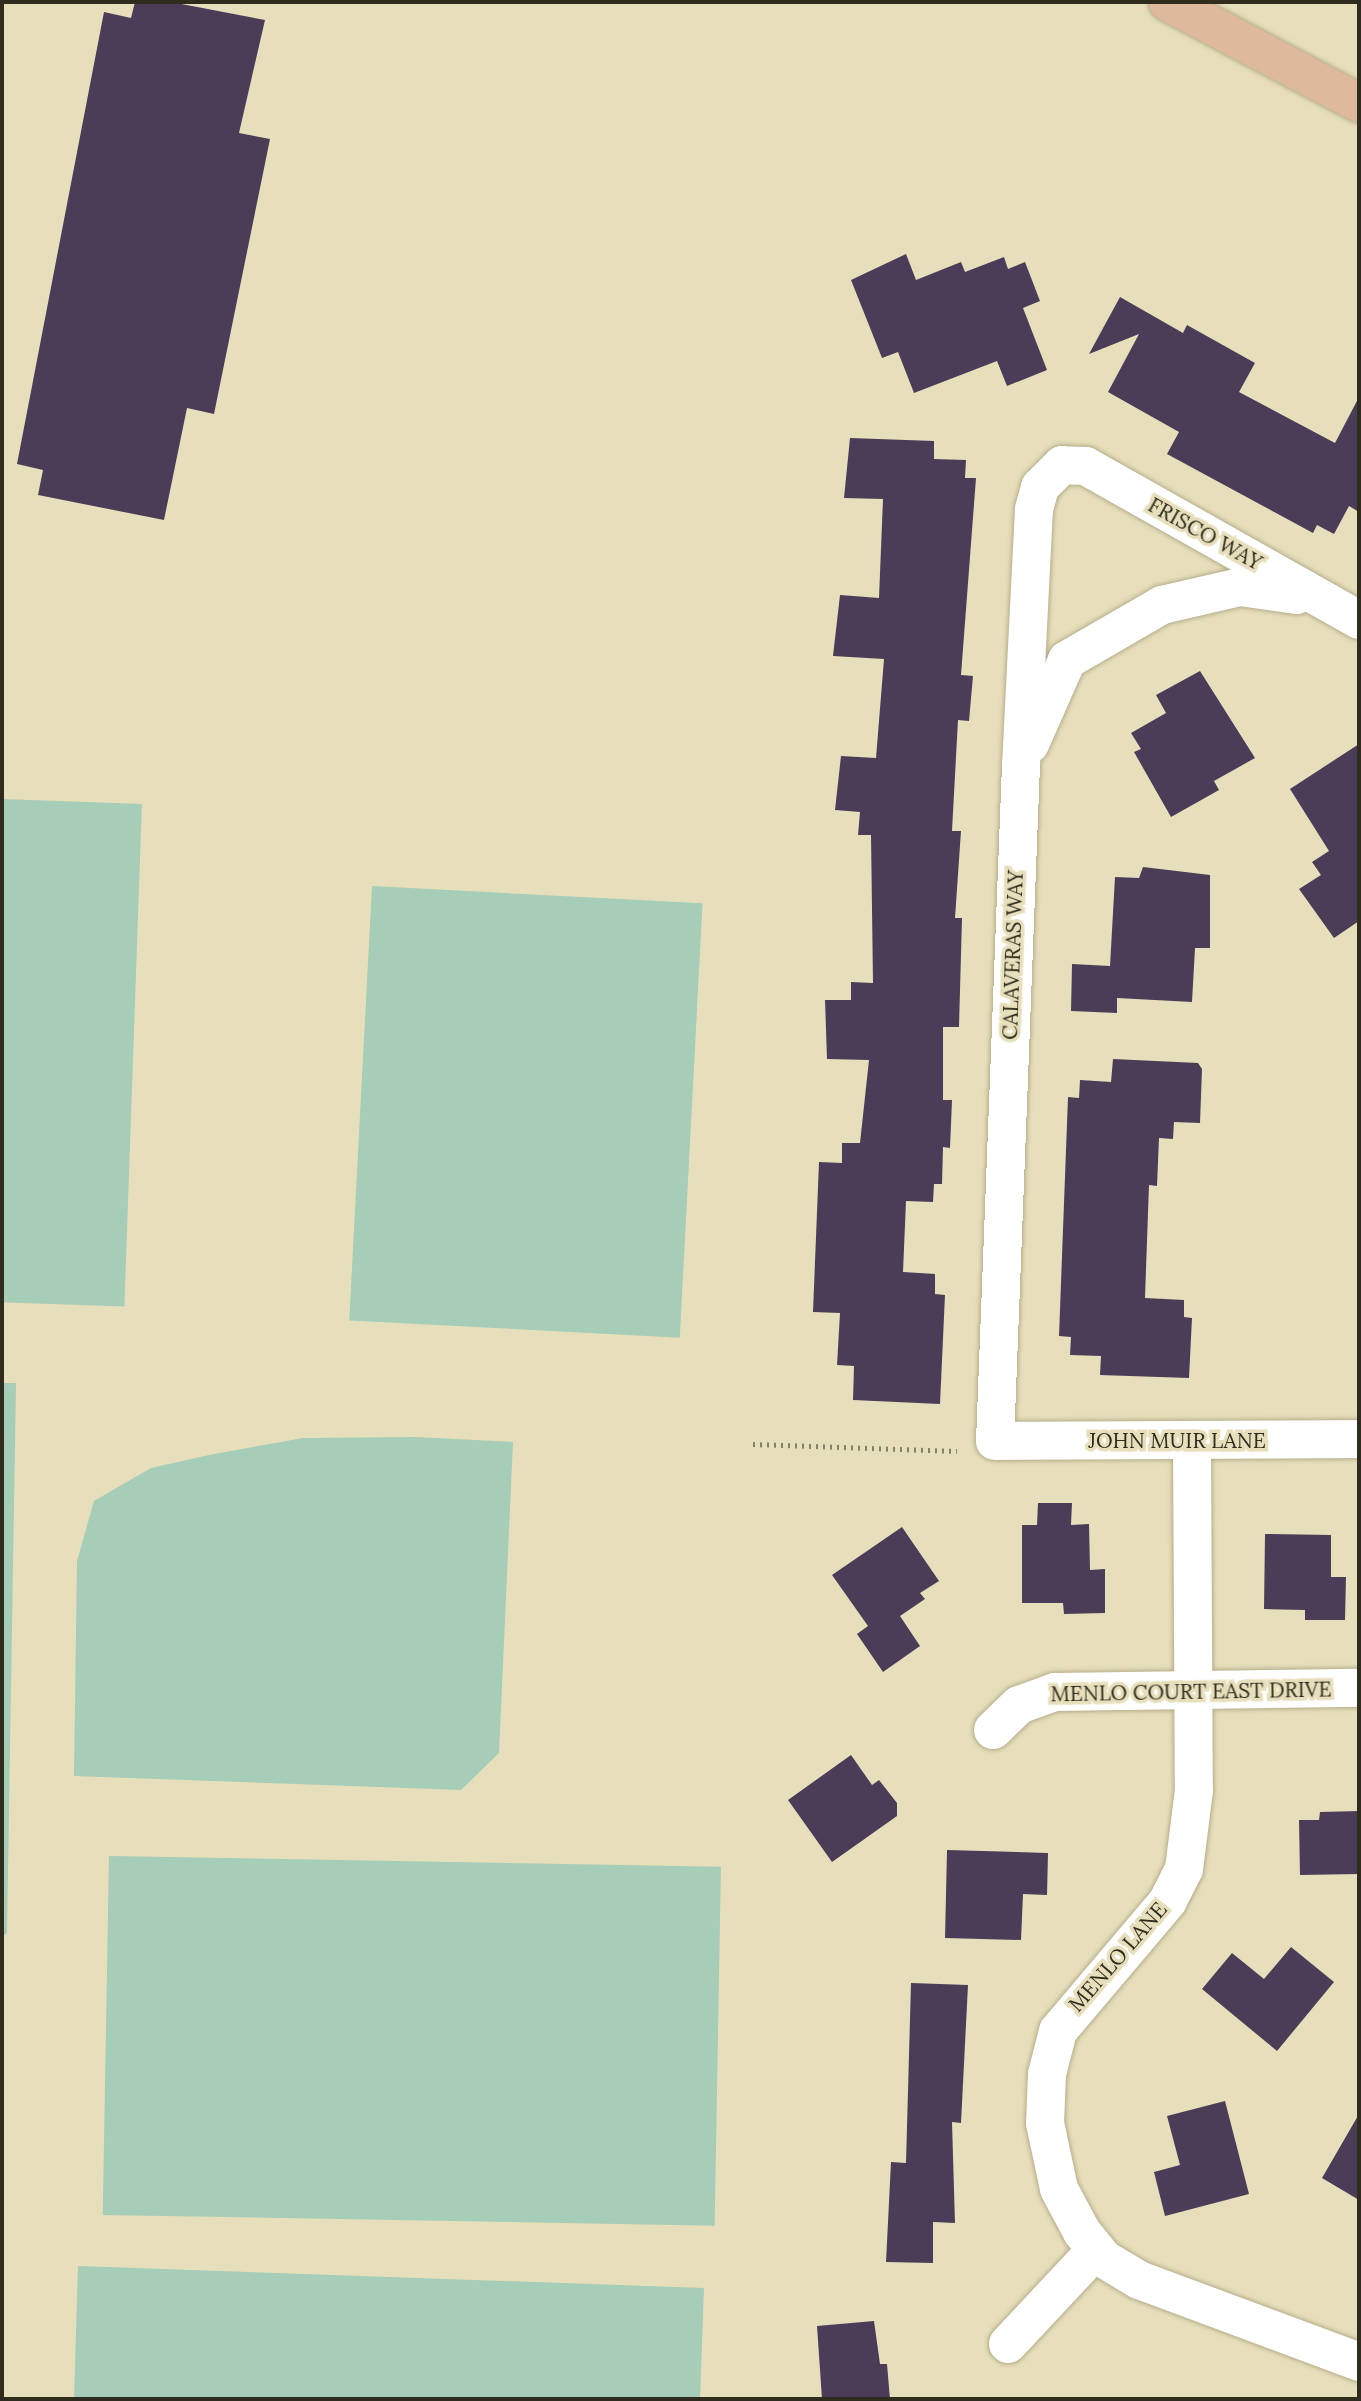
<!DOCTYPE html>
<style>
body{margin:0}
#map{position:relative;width:1361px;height:2401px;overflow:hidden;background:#e7dfbb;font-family:Lora,serif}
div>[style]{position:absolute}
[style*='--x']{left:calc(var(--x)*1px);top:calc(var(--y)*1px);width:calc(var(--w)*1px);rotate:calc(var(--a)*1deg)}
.green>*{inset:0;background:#a6cdb7;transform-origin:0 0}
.building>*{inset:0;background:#4b3d58}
.path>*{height:4.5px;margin-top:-2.25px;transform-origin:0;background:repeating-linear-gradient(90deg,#858068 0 2px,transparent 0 7px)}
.roads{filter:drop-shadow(0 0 2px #b5ad8b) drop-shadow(0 0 2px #b5ad8b)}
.minor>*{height:38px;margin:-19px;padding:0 19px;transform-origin:19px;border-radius:19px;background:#fff}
.primary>*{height:38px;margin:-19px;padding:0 19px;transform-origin:19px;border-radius:19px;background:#dfb99c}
span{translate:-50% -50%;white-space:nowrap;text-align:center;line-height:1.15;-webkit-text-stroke:7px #e7dfbb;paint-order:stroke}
.street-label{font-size:21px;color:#2f2c1e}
.frame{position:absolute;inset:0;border:4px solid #2f2c1e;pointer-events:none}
</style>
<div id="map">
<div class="green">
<i style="left:2px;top:799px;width:140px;height:503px;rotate:2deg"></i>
<i style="left:372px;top:886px;width:331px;height:435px;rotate:3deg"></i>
<i style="clip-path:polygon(2px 1383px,16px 1383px,7px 1933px,2px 1937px)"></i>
<i style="clip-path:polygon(415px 1437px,513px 1442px,499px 1753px,461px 1790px,74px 1776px,77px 1561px,94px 1501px,151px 1468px,209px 1455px,303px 1438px)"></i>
<i style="left:109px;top:1856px;width:612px;height:359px;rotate:1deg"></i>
<i style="clip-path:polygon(78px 2266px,704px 2288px,700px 2399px,74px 2399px)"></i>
</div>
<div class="building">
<i style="clip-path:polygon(135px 2px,171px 2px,265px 20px,239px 133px,270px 139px,214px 414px,187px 408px,164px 520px,38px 495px,43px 470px,17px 464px,104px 12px,131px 18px)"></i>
<i style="clip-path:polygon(906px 254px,916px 280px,961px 262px,965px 272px,1004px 257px,1008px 269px,1025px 262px,1040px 301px,1023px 308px,1047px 370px,1007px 386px,997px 361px,914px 393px,898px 352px,882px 358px,851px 280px)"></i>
<i style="clip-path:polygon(1120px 297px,1183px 333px,1187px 325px,1255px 363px,1239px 392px,1335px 443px,1359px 397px,1359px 512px,1349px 506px,1334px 534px,1317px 525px,1313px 533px,1167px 454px,1179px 432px,1108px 392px,1139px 334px,1089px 354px)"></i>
<i style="clip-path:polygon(850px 438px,934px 441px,934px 459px,966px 460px,965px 478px,976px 478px,961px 675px,973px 676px,969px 721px,958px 720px,952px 831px,961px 831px,955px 918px,962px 918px,959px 1027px,943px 1027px,943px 1100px,952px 1100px,950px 1148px,943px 1147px,942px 1184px,934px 1184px,933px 1202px,906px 1201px,903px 1272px,935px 1274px,935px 1294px,945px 1295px,940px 1404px,853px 1400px,854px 1366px,837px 1365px,840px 1313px,813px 1312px,819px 1162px,842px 1163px,842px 1143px,860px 1143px,869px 1060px,827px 1059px,825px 1000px,851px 1000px,851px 982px,873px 983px,871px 835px,858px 835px,860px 812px,835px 810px,841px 756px,876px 758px,884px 659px,833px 656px,840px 595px,879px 598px,883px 499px,844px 498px)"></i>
<i style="clip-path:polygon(1200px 671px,1255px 758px,1214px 781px,1219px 790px,1171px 817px,1134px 752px,1141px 749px,1131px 733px,1166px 713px,1156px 695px)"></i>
<i style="clip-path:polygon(1359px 744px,1359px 921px,1334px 938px,1299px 889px,1321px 875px,1312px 862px,1329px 851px,1290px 789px)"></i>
<i style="clip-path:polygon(1143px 867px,1210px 875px,1210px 948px,1195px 948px,1192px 1002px,1117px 998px,1117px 1013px,1071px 1011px,1072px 964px,1110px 966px,1115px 877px,1139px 878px)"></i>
<i style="clip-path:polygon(1113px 1059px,1198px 1063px,1202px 1069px,1200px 1123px,1174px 1122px,1173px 1139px,1159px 1138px,1157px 1186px,1149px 1185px,1145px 1298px,1184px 1300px,1184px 1317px,1192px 1318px,1189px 1378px,1100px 1375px,1101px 1356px,1070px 1355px,1071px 1337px,1059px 1336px,1068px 1097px,1079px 1098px,1080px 1080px,1111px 1082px)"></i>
<i style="clip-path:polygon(1038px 1503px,1072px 1503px,1071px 1525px,1089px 1524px,1090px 1570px,1105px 1569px,1105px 1613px,1064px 1614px,1063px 1603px,1022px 1603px,1022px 1525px,1037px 1525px)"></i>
<i style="clip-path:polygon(902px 1527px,939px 1581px,920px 1593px,925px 1599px,900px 1616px,920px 1646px,883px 1672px,857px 1634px,868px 1626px,832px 1575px)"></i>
<i style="clip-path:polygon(1265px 1534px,1331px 1535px,1331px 1577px,1346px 1577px,1345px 1620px,1305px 1620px,1305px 1610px,1264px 1609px)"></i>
<i style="clip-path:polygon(851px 1755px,872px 1785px,879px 1780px,897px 1803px,897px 1816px,832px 1862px,788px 1800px)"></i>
<i style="clip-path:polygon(1359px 1811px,1359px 1874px,1300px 1875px,1299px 1820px,1319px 1820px,1320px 1812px)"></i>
<i style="clip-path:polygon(947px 1850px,1048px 1853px,1047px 1895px,1023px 1894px,1021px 1940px,945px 1938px)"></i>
<i style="clip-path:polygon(1291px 1947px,1334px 1982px,1277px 2051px,1202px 1989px,1232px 1953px,1264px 1979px)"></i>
<i style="clip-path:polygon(911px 1983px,968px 1985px,961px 2123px,952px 2122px,955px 2223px,933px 2222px,933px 2263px,886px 2262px,891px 2162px,906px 2163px)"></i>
<i style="clip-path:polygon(1225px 2101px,1249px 2194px,1165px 2216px,1154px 2172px,1180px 2165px,1167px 2116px)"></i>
<i style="clip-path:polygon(1359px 2114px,1359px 2200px,1322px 2178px)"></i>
<i style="clip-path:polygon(874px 2321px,880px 2364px,887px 2364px,890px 2399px,822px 2399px,817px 2326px)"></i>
</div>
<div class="path">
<i style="--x:753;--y:1444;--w:204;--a:2"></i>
</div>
<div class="roads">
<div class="minor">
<i style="--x:1359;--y:620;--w:313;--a:-150.6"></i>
<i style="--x:1086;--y:466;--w:24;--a:-178"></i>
<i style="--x:1062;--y:465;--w:31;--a:135"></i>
<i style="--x:1040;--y:487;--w:23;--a:105"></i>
<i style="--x:1034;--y:509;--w:256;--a:92.9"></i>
<i style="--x:1021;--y:765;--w:676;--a:92.2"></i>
<i style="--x:995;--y:1441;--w:364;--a:-0.3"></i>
<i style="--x:1030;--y:744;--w:92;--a:-66.2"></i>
<i style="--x:1067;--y:660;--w:110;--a:-30.1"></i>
<i style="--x:1162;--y:605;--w:80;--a:-13"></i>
<i style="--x:1240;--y:587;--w:57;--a:8.1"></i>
<i style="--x:1192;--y:1442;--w:348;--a:89.7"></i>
<i style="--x:1194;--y:1790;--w:80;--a:97.2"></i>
<i style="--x:1184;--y:1869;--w:36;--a:117"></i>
<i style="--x:1168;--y:1901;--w:170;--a:130.2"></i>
<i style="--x:1058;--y:2031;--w:44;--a:104.3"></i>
<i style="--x:1047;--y:2074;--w:49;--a:92.3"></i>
<i style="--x:1045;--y:2123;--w:67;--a:78"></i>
<i style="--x:1059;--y:2189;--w:49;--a:61.9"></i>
<i style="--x:1082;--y:2232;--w:35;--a:51"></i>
<i style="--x:1104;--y:2259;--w:41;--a:31"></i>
<i style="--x:1139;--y:2280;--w:235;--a:20.4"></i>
<i style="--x:993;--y:1730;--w:36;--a:-44"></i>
<i style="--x:1019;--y:1705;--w:38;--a:-20"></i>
<i style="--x:1055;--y:1692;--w:304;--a:-0.8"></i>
<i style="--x:1008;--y:2344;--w:129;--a:-46.9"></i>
</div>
<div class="primary">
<i style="--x:1168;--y:2;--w:216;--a:27.9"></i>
</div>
</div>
<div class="street-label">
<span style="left:1205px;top:534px;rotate:29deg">FRISCO WAY</span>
<span style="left:1013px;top:955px;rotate:-88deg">CALAVERAS WAY</span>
<span style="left:1177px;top:1441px">JOHN MUIR LANE</span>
<span style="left:1191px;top:1692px;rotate:-1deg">MENLO COURT EAST DRIVE</span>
<span style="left:1118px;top:1957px;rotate:-49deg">MENLO LANE</span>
</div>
<div class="frame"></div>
</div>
